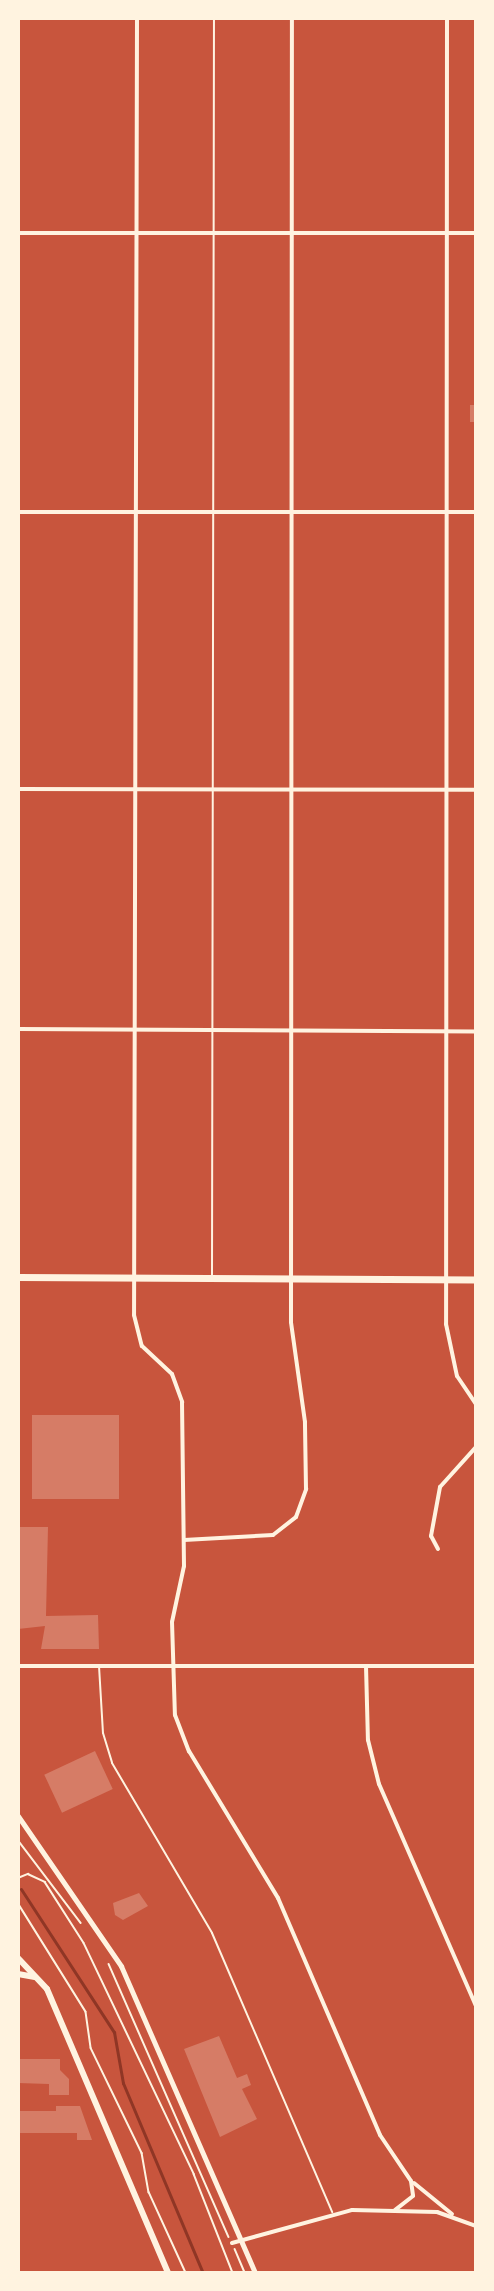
<!DOCTYPE html>
<style>
body{margin:0}
#map{position:relative;width:494px;height:2291px;overflow:hidden;background:#c8553d;font-family:"Roboto Condensed",sans-serif}
div>[style]{position:absolute}
[style*='--x']{left:calc(var(--x)*1px);top:calc(var(--y)*1px);width:calc(var(--w)*1px);rotate:calc(var(--a)*1deg)}
.stream>*{height:3px;margin:-1.5px;padding:0 1.5px;transform-origin:1.5px;border-radius:1.5px;background:#8f3625}
.building>*{inset:0;background:#d67c66;transform-origin:0 0}
.path>*{height:1.5px;margin:-0.75px;padding:0 0.75px;transform-origin:0.75px;border-radius:0.75px;background:#fff3e0}
.service>*{height:2px;margin:-1px;padding:0 1px;transform-origin:1px;border-radius:1px;background:#fff3e0}
.minor>*{height:4px;margin:-2px;padding:0 2px;transform-origin:2px;border-radius:2px;background:#fff3e0}
.tertiary>*{height:5px;margin:-2.5px;padding:0 2.5px;transform-origin:2.5px;border-radius:2.5px;background:#fff3e0}
.secondary>*{height:6px;margin:-3px;padding:0 3px;transform-origin:3px;border-radius:3px;background:#fff3e0}
.primary>*{height:7px;margin:-3.5px;padding:0 3.5px;transform-origin:3.5px;border-radius:3.5px;background:#fff3e0}
span{translate:-50% -50%;white-space:nowrap;text-align:center;line-height:1.15;-webkit-text-stroke:6px #fff3e0;paint-order:stroke}
.frame{position:absolute;inset:0;border:20px solid #fff3e0;pointer-events:none}
</style>
<div id="map">
<div class="stream">
<i style="--x:21;--y:1889;--w:171;--a:57"></i>
<i style="--x:114;--y:2032;--w:52;--a:80"></i>
<i style="--x:123;--y:2083;--w:206;--a:67.2"></i>
</div>
<div class="building">
<i style="left:470px;top:405px;width:6px;height:17px"></i>
<i style="left:32px;top:1415px;width:87px;height:84px"></i>
<i style="clip-path:polygon(18px 1527px,48px 1527px,46px 1616px,98px 1615px,99px 1649px,41px 1649px,45px 1626px,18px 1629px)"></i>
<i style="left:95px;top:1751px;width:42px;height:56px;rotate:65deg"></i>
<i style="clip-path:polygon(139px 1893px,148px 1906px,123px 1920px,115px 1915px,113px 1903px)"></i>
<i style="clip-path:polygon(219px 2036px,237px 2078px,247px 2074px,251px 2085px,242px 2089px,257px 2119px,220px 2137px,184px 2049px)"></i>
<i style="clip-path:polygon(18px 2059px,60px 2059px,60px 2070px,69px 2079px,69px 2095px,49px 2095px,49px 2084px,18px 2083px)"></i>
<i style="clip-path:polygon(56px 2106px,80px 2106px,92px 2140px,77px 2140px,77px 2133px,18px 2133px,18px 2111px,56px 2111px)"></i>
</div>
<div class="path">
<i style="--x:18;--y:1840;--w:104;--a:52.8"></i>
<i style="--x:18;--y:1878;--w:11;--a:-22"></i>
<i style="--x:28;--y:1874;--w:19;--a:25"></i>
<i style="--x:45;--y:1882;--w:72;--a:57.4"></i>
<i style="--x:84;--y:1943;--w:256;--a:64.5"></i>
<i style="--x:194;--y:2174;--w:106;--a:68.5"></i>
<i style="--x:18;--y:1903;--w:128;--a:58"></i>
<i style="--x:86;--y:2012;--w:36;--a:82"></i>
<i style="--x:91;--y:2048;--w:117;--a:64.1"></i>
<i style="--x:142;--y:2153;--w:40;--a:80"></i>
<i style="--x:149;--y:2192;--w:89;--a:65.4"></i>
<i style="--x:109;--y:1964;--w:298;--a:66.3"></i>
<i style="--x:235;--y:2249;--w:26;--a:67"></i>
</div>
<div class="service">
<i style="--x:212;--y:1275;--w:1257;--a:-89.91"></i>
<i style="--x:99;--y:1666;--w:67;--a:86.6"></i>
<i style="--x:103;--y:1733;--w:31;--a:73"></i>
<i style="--x:112;--y:1763;--w:197;--a:59.5"></i>
<i style="--x:212;--y:1933;--w:304;--a:66.7"></i>
</div>
<div class="minor">
<i style="--x:137;--y:18;--w:1297;--a:90.13"></i>
<i style="--x:134;--y:1315;--w:32;--a:76"></i>
<i style="--x:142;--y:1346;--w:41;--a:43"></i>
<i style="--x:172;--y:1374;--w:30;--a:70"></i>
<i style="--x:182;--y:1402;--w:164;--a:89.3"></i>
<i style="--x:184;--y:1566;--w:57;--a:102.1"></i>
<i style="--x:172;--y:1622;--w:93;--a:88.2"></i>
<i style="--x:175;--y:1715;--w:39;--a:69"></i>
<i style="--x:189;--y:1751;--w:172;--a:58.8"></i>
<i style="--x:278;--y:1898;--w:258;--a:66.7"></i>
<i style="--x:380;--y:2135;--w:55;--a:56"></i>
<i style="--x:411;--y:2181;--w:15;--a:82"></i>
<i style="--x:413;--y:2196;--w:23;--a:142"></i>
<i style="--x:447;--y:18;--w:1306;--a:90.04"></i>
<i style="--x:446;--y:1324;--w:53;--a:78.1"></i>
<i style="--x:457;--y:1376;--w:34;--a:56"></i>
<i style="--x:18;--y:233;--w:458;--a:0"></i>
<i style="--x:18;--y:512;--w:458;--a:0"></i>
<i style="--x:18;--y:789;--w:458;--a:0.1"></i>
<i style="--x:18;--y:1029;--w:458;--a:0.3"></i>
<i style="--x:184;--y:1540;--w:89;--a:-3.2"></i>
<i style="--x:273;--y:1535;--w:29;--a:-38"></i>
<i style="--x:296;--y:1517;--w:30;--a:-70"></i>
<i style="--x:306;--y:1489;--w:67;--a:-90.9"></i>
<i style="--x:305;--y:1422;--w:101;--a:-98"></i>
<i style="--x:291;--y:1322;--w:1304;--a:-89.96"></i>
<i style="--x:438;--y:1549;--w:15;--a:-118"></i>
<i style="--x:431;--y:1536;--w:50;--a:-79.6"></i>
<i style="--x:440;--y:1487;--w:54;--a:-48"></i>
<i style="--x:18;--y:1666;--w:458;--a:0"></i>
<i style="--x:366;--y:1666;--w:74;--a:88.5"></i>
<i style="--x:368;--y:1740;--w:45;--a:76"></i>
<i style="--x:379;--y:1784;--w:242;--a:66.4"></i>
<i style="--x:414;--y:2183;--w:49;--a:39.2"></i>
<i style="--x:232;--y:2243;--w:124;--a:-15.4"></i>
<i style="--x:352;--y:2210;--w:85;--a:1.3"></i>
<i style="--x:437;--y:2212;--w:41;--a:19.7"></i>
</div>
<div class="tertiary">
<i style="--x:18;--y:1816;--w:182;--a:55.5"></i>
<i style="--x:121;--y:1966;--w:335;--a:66.4"></i>
</div>
<div class="secondary">
<i style="--x:18;--y:1958;--w:42;--a:46.9"></i>
<i style="--x:47;--y:1989;--w:309;--a:66.9"></i>
<i style="--x:18;--y:1974;--w:17;--a:10"></i>
</div>
<div class="primary">
<i style="--x:18;--y:1277;--w:458;--a:0.3"></i>
</div>
<div class="frame"></div>
</div>
